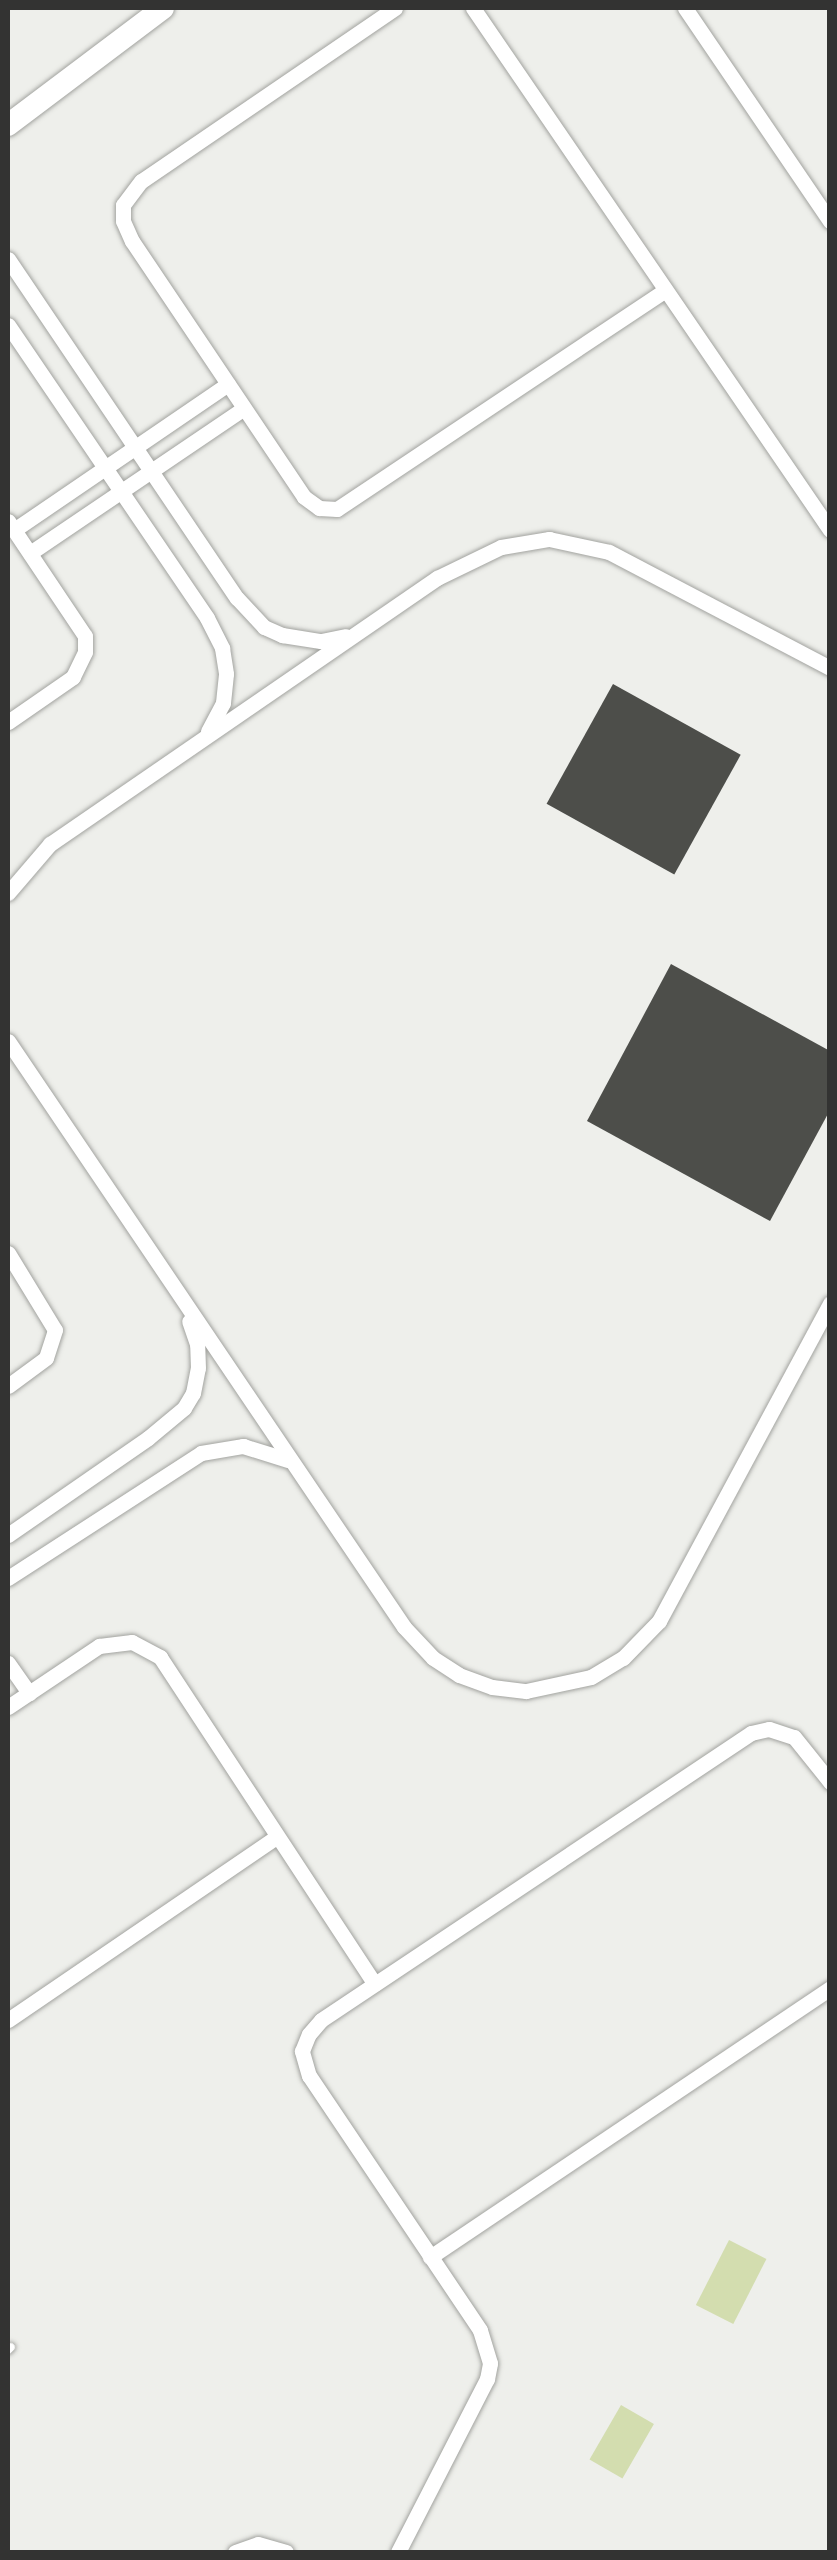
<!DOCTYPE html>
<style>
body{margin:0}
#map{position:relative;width:837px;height:2560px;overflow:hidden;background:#eeefeb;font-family:"Source Sans 3",sans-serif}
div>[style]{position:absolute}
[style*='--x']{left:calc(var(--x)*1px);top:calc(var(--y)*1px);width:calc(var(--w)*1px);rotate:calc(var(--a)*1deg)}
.green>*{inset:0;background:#d3ddaf;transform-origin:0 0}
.building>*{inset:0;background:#4d4e4a;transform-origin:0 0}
.roads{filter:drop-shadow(0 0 2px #a2a39f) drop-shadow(0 0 2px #a2a39f)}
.service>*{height:8px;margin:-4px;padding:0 4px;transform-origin:4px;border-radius:4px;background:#fff}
.minor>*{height:15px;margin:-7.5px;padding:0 7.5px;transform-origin:7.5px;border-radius:7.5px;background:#fff}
.secondary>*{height:22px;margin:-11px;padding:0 11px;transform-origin:11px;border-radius:11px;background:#fff}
span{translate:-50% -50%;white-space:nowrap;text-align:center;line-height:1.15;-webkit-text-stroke:10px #eeefeb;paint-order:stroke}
.frame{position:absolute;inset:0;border:10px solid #333332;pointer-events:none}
</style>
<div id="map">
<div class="green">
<i style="left:729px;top:2240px;width:42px;height:73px;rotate:27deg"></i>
<i style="left:621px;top:2405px;width:38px;height:63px;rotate:30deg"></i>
</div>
<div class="building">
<i style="left:613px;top:684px;width:146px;height:137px;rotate:29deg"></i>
<i style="clip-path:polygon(671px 964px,830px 1051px,830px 1110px,770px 1221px,587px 1121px)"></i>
</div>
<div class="roads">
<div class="service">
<i style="--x:8;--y:2350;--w:4;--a:-45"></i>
</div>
<div class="minor">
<i style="--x:395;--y:8;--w:307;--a:145.7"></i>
<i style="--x:141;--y:181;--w:30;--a:127"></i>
<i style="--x:123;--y:205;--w:16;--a:90"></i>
<i style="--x:123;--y:221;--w:22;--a:66"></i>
<i style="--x:132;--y:241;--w:308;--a:56.1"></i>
<i style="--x:304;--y:497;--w:19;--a:36"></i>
<i style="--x:319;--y:508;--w:18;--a:3"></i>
<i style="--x:337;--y:509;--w:394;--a:-33.7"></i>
<i style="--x:473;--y:8;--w:632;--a:55.63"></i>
<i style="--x:685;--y:8;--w:258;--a:55.8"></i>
<i style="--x:8;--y:259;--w:409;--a:56"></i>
<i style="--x:237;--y:598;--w:40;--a:47"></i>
<i style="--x:264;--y:627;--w:20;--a:24"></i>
<i style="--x:282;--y:635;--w:39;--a:9"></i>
<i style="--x:321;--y:641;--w:25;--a:-11"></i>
<i style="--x:8;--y:325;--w:354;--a:55.8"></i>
<i style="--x:207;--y:618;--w:34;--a:63"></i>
<i style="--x:222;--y:648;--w:26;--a:81"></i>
<i style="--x:226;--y:674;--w:29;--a:96"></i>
<i style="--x:223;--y:703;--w:32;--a:118"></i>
<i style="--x:8;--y:521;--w:138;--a:56.2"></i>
<i style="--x:85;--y:636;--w:16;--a:90"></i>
<i style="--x:85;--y:652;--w:28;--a:116"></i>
<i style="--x:73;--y:677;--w:79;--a:145.3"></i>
<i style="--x:14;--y:530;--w:259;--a:-34.3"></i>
<i style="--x:30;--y:553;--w:258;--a:-34.1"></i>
<i style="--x:8;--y:893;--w:65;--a:-49.4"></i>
<i style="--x:50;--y:844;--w:470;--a:-34.5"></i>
<i style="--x:437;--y:578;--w:71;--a:-25.8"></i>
<i style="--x:501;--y:547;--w:49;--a:-9.5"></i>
<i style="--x:549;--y:539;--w:61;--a:12.2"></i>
<i style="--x:609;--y:552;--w:250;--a:27.7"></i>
<i style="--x:8;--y:1041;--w:707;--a:55.95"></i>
<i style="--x:404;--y:1627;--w:42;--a:46.9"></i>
<i style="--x:433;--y:1658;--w:31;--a:33"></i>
<i style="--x:459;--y:1675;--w:35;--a:20"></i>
<i style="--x:492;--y:1687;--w:34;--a:7"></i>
<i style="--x:526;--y:1691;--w:66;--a:-12.2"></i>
<i style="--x:591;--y:1677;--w:37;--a:-31"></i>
<i style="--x:623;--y:1658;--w:52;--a:-45.8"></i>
<i style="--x:659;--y:1621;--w:361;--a:-61.7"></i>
<i style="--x:8;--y:1253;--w:90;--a:58.6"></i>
<i style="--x:55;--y:1330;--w:29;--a:108"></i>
<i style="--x:46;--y:1358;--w:47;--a:143.6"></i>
<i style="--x:8;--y:1535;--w:170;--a:-34.7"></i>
<i style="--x:148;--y:1438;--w:47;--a:-39.8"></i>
<i style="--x:184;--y:1408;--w:17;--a:-59"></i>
<i style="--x:193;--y:1393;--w:25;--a:-79"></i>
<i style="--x:198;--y:1368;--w:24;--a:-92"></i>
<i style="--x:197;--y:1344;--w:24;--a:-109"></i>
<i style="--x:8;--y:1578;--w:230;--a:-32.9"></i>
<i style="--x:201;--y:1453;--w:43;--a:-9.5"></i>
<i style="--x:243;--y:1446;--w:47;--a:17.3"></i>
<i style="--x:8;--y:1663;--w:37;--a:55"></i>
<i style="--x:8;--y:1707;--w:110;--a:-33.8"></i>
<i style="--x:99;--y:1646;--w:33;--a:-7"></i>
<i style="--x:132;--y:1642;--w:32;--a:28"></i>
<i style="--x:160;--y:1657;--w:391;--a:56.7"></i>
<i style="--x:8;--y:2020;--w:325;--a:-34.3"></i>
<i style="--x:430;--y:2257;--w:482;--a:-33.9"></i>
<i style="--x:235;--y:2552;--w:24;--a:-19"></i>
<i style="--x:258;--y:2544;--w:29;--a:16"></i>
<i style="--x:398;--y:2552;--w:195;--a:-62.8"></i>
<i style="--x:487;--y:2379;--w:16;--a:-79"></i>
<i style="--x:490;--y:2363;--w:34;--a:-107"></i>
<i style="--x:480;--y:2330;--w:306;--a:-123.9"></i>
<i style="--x:309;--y:2076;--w:26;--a:-106"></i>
<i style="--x:302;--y:2051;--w:18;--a:-68"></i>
<i style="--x:309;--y:2034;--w:18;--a:-49"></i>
<i style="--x:321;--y:2020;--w:517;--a:-33.72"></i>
<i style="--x:751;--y:1733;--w:18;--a:-13"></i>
<i style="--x:769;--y:1729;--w:26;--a:18"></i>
<i style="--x:794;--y:1737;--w:58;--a:51.3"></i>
</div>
<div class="secondary">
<i style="--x:8;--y:125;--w:194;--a:-37"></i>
</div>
</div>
<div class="frame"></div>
</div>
